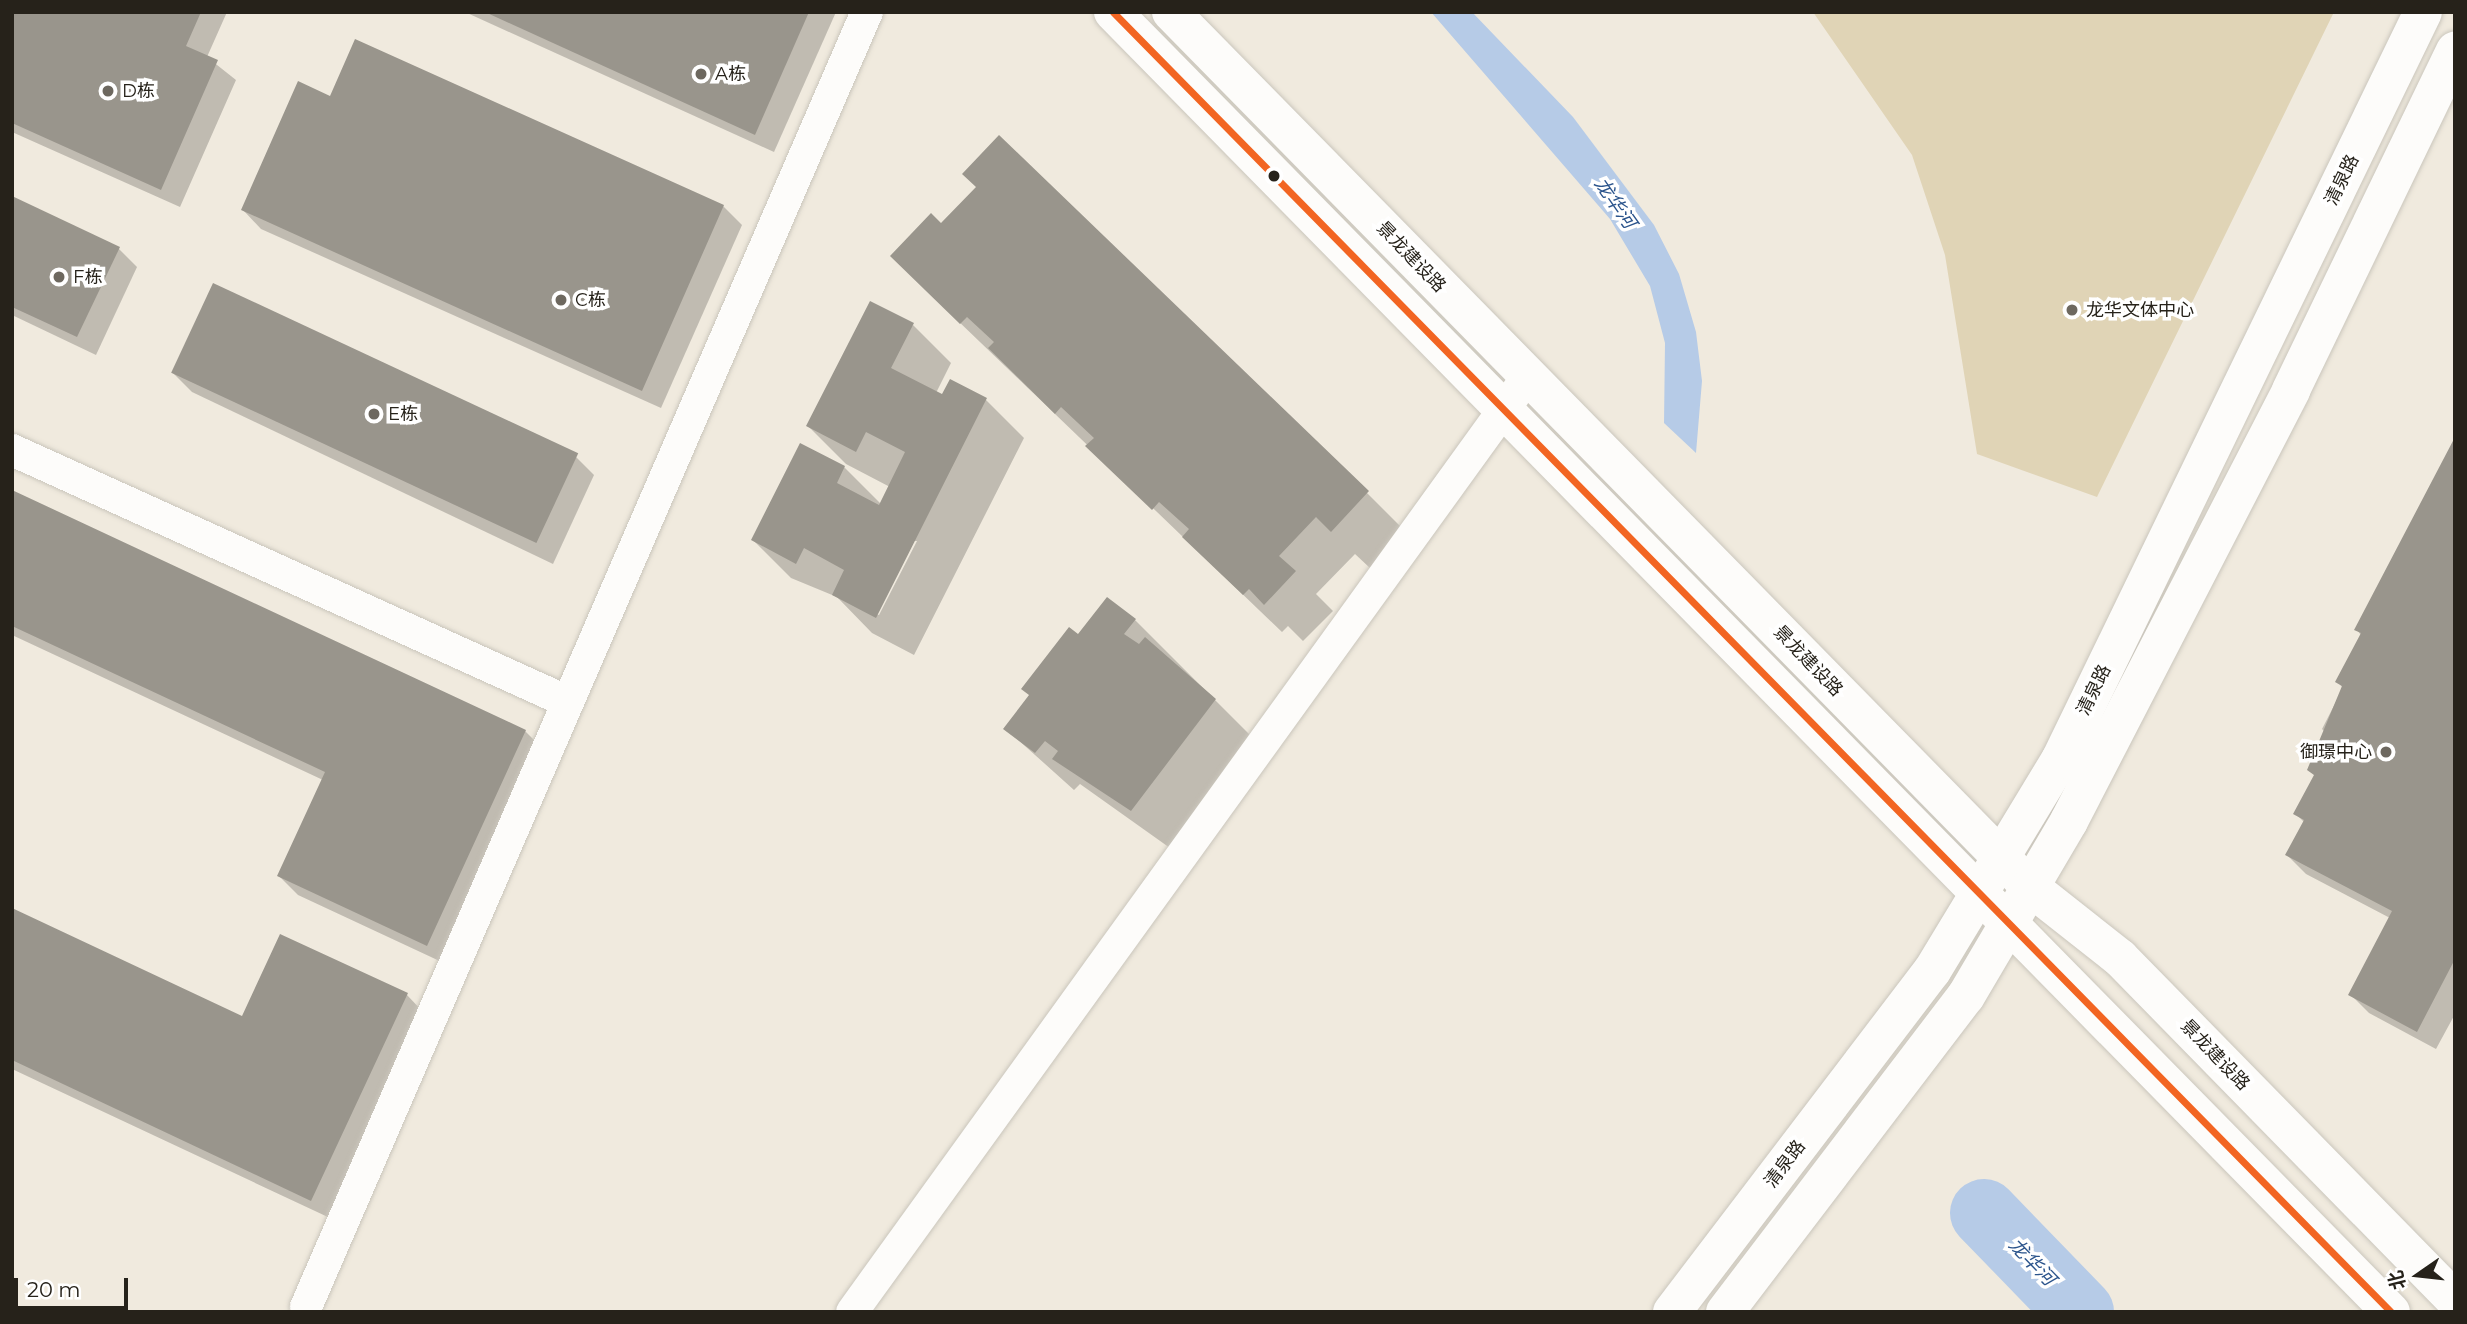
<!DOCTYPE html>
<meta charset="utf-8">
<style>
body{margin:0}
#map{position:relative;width:2467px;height:1324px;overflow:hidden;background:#f0eade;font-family:Montserrat,"Noto Sans SC",sans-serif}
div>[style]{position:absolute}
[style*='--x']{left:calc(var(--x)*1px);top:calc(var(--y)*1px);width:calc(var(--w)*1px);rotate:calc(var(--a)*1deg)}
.green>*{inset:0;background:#e0d4b6}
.water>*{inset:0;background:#b6cbe7}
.shadow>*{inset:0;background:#0003}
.river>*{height:68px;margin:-34px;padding:0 34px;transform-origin:34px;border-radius:34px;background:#b6cbe7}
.building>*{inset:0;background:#99958c;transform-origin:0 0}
.roads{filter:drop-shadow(0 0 2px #cac6bc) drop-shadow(0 0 2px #cac6bc)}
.street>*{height:32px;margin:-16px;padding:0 16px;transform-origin:16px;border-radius:16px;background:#fdfcfa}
.secondary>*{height:38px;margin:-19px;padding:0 19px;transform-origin:19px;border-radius:19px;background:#fdfcfa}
.bus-1>*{height:7px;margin:-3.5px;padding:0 3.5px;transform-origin:3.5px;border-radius:3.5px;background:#f26522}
.dots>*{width:19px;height:19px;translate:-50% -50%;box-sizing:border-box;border:4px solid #fff;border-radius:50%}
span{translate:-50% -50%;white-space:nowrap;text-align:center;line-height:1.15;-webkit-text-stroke:7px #fff;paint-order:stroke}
.poi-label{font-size:18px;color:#26221a}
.left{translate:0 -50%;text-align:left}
.right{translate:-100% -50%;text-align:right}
.street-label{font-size:18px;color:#26221a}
.water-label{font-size:19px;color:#2b548c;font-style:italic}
.frame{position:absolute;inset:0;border:14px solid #26221a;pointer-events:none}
.north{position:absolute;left:2383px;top:1240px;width:70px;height:70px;-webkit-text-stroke:5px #fff;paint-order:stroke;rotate:256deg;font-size:19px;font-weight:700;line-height:28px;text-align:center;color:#26221a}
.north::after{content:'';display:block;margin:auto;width:24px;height:32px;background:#26221a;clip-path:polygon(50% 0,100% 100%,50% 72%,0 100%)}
.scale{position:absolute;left:14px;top:1278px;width:114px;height:32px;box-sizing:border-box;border:4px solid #26221a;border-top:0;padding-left:9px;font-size:21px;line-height:24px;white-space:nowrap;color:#26221a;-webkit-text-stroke:5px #fff;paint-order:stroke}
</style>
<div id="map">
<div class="green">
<i style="clip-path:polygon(1813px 12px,2334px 12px,2097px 497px,1977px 454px,1945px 255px,1912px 155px)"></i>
</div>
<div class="water">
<i style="clip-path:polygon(1431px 12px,1472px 12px,1573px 117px,1654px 225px,1679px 274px,1696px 332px,1702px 381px,1696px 453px,1664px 423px,1665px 343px,1650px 286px,1610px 219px)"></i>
</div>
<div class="shadow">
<i style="clip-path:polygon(12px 12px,227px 12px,207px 57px,236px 80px,180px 207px,12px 132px)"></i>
<i style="clip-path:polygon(465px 12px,836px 12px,774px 152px)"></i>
<i style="clip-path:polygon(331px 98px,723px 206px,742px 225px,661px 408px,261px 229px,243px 210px)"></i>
<i style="clip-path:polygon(12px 198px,118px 248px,137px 267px,96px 355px,12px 315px)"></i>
<i style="clip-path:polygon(941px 225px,1367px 493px,1405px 531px,1370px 568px,1355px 554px,1316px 594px,1333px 611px,1303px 641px,1288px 626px,1282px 632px,930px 294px)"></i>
<i style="clip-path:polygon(evenodd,913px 325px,951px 363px,936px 393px,942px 396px,951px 382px,986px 400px,1024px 438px,914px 655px,872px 633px,837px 597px,791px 578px,753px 540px,844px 467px,881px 504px,890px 487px,846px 464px,808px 426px,913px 325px,913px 541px,917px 541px,879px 615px,876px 614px,913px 541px)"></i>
<i style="clip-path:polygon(173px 373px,576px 457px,594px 475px,553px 564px,192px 392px)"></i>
<i style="clip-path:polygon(2455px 441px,2455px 1014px,2436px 1049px,2369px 1013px,2350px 994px,2390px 918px,2306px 874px,2287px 855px,2305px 823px,2296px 814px,2315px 776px,2328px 735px,2322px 729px,2343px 688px,2337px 681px,2361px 635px,2356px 629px)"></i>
<i style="clip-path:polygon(12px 492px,525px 731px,544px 750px,446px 964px,298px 895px,279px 876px,323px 780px,12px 635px)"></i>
<i style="clip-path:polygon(1135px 620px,1253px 738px,1170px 848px,1080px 784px,1074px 790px,1005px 728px,1078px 636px)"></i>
<i style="clip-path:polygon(12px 910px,243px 1018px,407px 995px,425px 1014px,330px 1218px,12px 1069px)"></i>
</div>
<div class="river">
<i style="--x:1984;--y:1213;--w:138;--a:45.9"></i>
</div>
<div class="building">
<i style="clip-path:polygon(12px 12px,201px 12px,186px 46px,218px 60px,161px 190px,12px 123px)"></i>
<i style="clip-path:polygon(485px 12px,809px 12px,755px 135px)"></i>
<i style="clip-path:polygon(355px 39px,724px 205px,642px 391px,241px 210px,298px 81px,330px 96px)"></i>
<i style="clip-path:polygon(999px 135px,1369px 491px,1331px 532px,1316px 517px,1279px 556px,1296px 571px,1264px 605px,1249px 589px,1243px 595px,1182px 537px,1189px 529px,1159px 502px,1152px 510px,1085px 446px,1094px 438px,1061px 407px,1055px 414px,988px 348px,994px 342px,967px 317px,960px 324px,890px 256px,931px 213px,941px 223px,976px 187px,962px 174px)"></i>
<i style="clip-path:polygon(12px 196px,120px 247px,77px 337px,12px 307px)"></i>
<i style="left:213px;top:283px;width:403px;height:99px;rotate:25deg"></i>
<i style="clip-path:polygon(870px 301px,914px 323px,891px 368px,942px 394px,950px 379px,987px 398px,876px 618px,832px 595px,844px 570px,804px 548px,796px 564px,751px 540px,800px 443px,845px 466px,837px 483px,879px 505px,905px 452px,866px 432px,856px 452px,806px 426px)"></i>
<i style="clip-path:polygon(2455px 437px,2455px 959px,2417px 1032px,2348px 995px,2392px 911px,2285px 855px,2304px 820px,2293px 814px,2314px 775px,2307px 770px,2342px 686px,2335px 682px,2361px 633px,2354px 630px)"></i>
<i style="clip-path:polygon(12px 490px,526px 730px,427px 946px,277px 876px,325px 772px,12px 626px)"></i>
<i style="clip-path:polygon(1107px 597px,1136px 619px,1124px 634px,1139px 644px,1145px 637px,1216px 699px,1131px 811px,1052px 759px,1058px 751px,1045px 741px,1035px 753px,1003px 729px,1029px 695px,1021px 689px,1069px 627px,1078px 634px)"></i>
<i style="clip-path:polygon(12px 908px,242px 1016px,280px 934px,408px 993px,311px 1201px,12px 1060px)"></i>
</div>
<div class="roads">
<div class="street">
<i style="--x:12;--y:450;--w:610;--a:24.38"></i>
<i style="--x:306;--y:1307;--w:1411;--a:-66.58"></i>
<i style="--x:852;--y:1312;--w:1155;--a:-54.16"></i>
</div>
<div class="secondary">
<i style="--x:1113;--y:12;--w:1823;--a:45.49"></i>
<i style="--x:1171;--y:12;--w:1226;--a:45.53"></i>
<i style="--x:2030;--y:887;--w:115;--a:38.3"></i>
<i style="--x:2120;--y:958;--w:479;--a:45.6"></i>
<i style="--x:1672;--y:1312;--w:429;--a:-52.7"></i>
<i style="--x:1932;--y:971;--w:247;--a:-58.8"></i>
<i style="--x:2060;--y:760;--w:831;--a:-64.11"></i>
<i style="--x:1725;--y:1312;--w:397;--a:-52.7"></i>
<i style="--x:1966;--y:996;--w:203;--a:-59.5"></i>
<i style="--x:2069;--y:821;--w:485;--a:-62.7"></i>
<i style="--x:2291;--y:390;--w:377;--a:-64.2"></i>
</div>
</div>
<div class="bus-1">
<i style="--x:1113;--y:12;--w:1823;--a:45.49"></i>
</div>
<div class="dots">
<i style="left:701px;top:74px;background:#6d685f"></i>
<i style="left:108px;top:91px;background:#6d685f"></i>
<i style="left:1274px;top:176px;background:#26221a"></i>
<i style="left:59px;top:277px;background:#6d685f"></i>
<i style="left:561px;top:300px;background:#6d685f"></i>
<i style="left:2072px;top:310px;background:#6d685f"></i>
<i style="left:374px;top:414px;background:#6d685f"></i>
<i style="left:2386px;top:752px;background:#6d685f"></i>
</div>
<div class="poi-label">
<span class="left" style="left:715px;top:74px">A栋</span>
<span class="left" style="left:122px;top:91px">D栋</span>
<span class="left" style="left:73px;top:277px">F栋</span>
<span class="left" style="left:575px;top:300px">C栋</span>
<span class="left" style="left:2086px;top:310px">龙华文体中心</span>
<span class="left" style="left:388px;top:414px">E栋</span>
<span class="right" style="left:2372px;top:752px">御璟中心</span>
</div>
<div class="street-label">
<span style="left:2342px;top:180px;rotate:-64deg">清泉路</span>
<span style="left:1411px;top:257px;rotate:46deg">景龙建设路</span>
<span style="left:1808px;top:661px;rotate:46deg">景龙建设路</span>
<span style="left:2094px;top:690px;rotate:-64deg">清泉路</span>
<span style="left:2215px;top:1055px;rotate:46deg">景龙建设路</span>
<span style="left:1785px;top:1164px;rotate:-53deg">清泉路</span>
</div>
<div class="water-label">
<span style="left:1615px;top:203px;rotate:55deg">龙华河</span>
<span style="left:2032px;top:1262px;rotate:46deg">龙华河</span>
</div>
<div class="frame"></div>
<div class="north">北</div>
<div class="scale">20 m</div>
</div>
